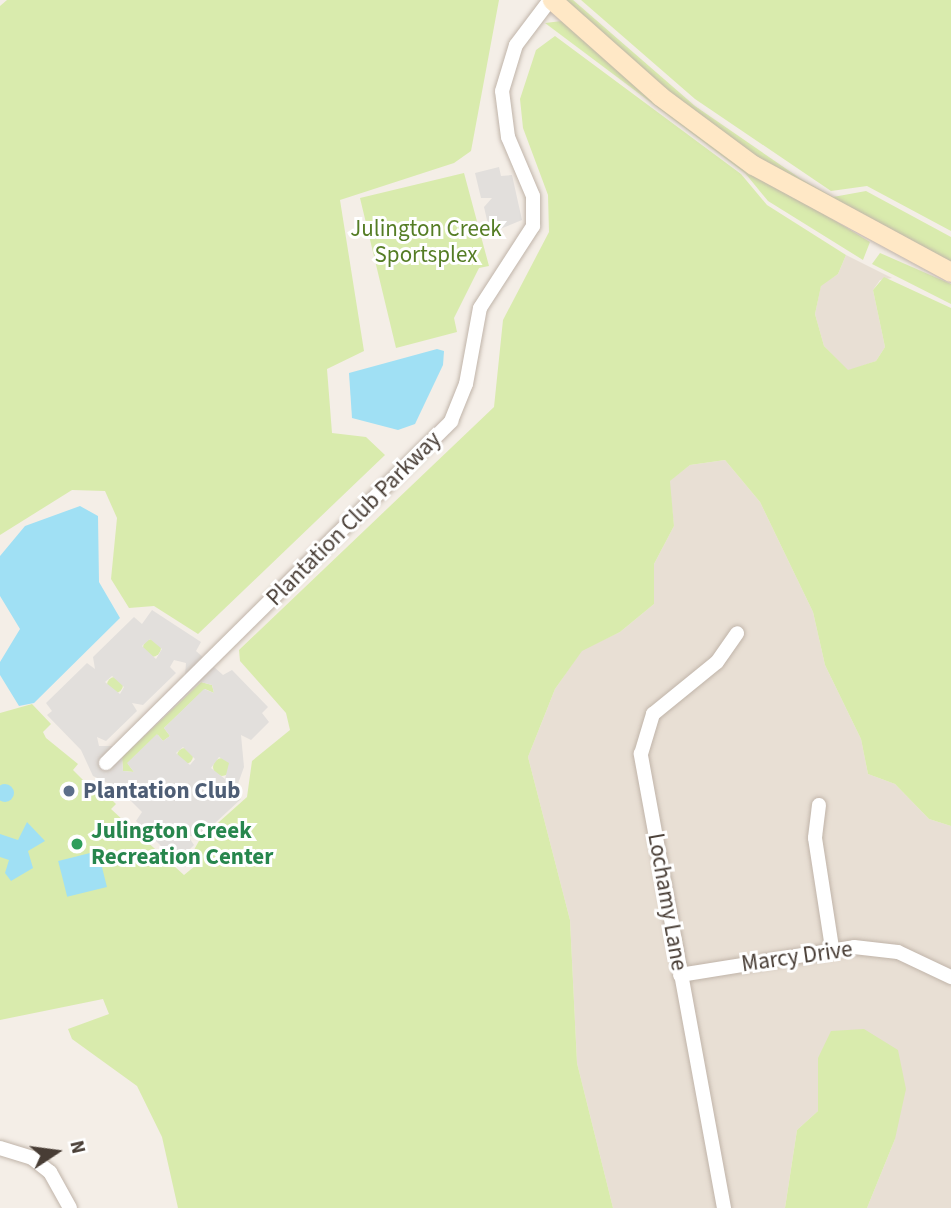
<!DOCTYPE html>
<style>
body{margin:0}
#map{position:relative;width:951px;height:1208px;overflow:hidden;background:#f4eee7;font-family:"Source Sans 3",sans-serif}
div>[style]{position:absolute}
[style*='--x']{left:calc(var(--x)*1px);top:calc(var(--y)*1px);width:calc(var(--w)*1px);rotate:calc(var(--a)*1deg)}
.residential>*{inset:0;background:#e8dfd4}
.green>*{inset:0;background:#d9ebad}
.round{border-radius:50%}
.parking>*{inset:0;background:#e2dfdc}
.water>*{inset:0;background:#a0e0f4;transform-origin:0 0}
.roads{filter:drop-shadow(0 0 2px #c0b4a9) drop-shadow(0 0 2px #c0b4a9)}
.street>*{height:14px;margin:-7px;padding:0 7px;transform-origin:7px;border-radius:7px;background:#fff}
.secondary>*{height:19px;margin:-9.5px;padding:0 9.5px;transform-origin:9.5px;border-radius:9.5px;background:#ffe8c6}
.dots>*{width:19px;height:19px;translate:-50% -50%;box-sizing:border-box;border:4px solid #fff;border-radius:50%}
span{translate:-50% -50%;white-space:nowrap;text-align:center;line-height:1.15;-webkit-text-stroke:6px #fff;paint-order:stroke}
.park-label{font-size:23px;color:#557d25}
.street-label{font-size:23px;color:#483d35}
.service-label{font-size:23px;color:#4e5e75;font-weight:700}
.left{translate:0 -50%;text-align:left}
.leisure-label{font-size:23px;color:#27864d;font-weight:700}
.north{position:absolute;left:21px;top:1117px;width:70px;height:70px;-webkit-text-stroke:5px #fff;paint-order:stroke;rotate:77deg;font-size:19px;font-weight:700;line-height:28px;text-align:center;color:#483d35}
.north::after{content:'';display:block;margin:auto;width:24px;height:32px;background:#483d35;clip-path:polygon(50% 0,100% 100%,50% 72%,0 100%)}
</style>
<div id="map">
<div class="residential">
<i style="clip-path:polygon(846px 255px,892px 278px,880px 280px,873px 290px,885px 347px,876px 361px,848px 371px,824px 346px,815px 314px,821px 285px,838px 274px)"></i>
<i style="clip-path:polygon(725px 460px,760px 502px,813px 612px,825px 665px,861px 739px,868px 774px,895px 784px,929px 819px,951px 826px,951px 1208px,867px 1208px,895px 1139px,818px 1058px,818px 1111px,797px 1130px,785px 1208px,613px 1208px,577px 1063px,570px 920px,528px 757px,555px 689px,582px 650px,620px 632px,654px 604px,654px 564px,674px 526px,669px 481px,690px 465px)"></i>
</div>
<div class="green">
<i style="clip-path:polygon(7px 0,499px 0,471px 151px,454px 163px,340px 200px,364px 351px,327px 369px,332px 433px,366px 437px,385px 455px,198px 634px,154px 606px,129px 608px,111px 579px,117px 518px,105px 491px,72px 490px,0 535px,0 6px)"></i>
<i style="clip-path:polygon(563px 0,573px 0,695px 106px,801px 179px,833px 197px,866px 191px,951px 237px,951px 263px,804px 189px,691px 111px)"></i>
<i style="clip-path:polygon(581px 0,951px 0,951px 231px,867px 186px,831px 191px,695px 99px)"></i>
<i style="clip-path:polygon(562px 21px,750px 169px,870px 242px,863px 260px,768px 201px,745px 173px,545px 23px)"></i>
<i style="clip-path:polygon(555px 36px,741px 174px,767px 205px,846px 255px,838px 274px,821px 286px,815px 314px,824px 346px,848px 370px,876px 361px,885px 347px,873px 290px,884px 277px,951px 308px,951px 826px,929px 819px,895px 784px,868px 774px,861px 739px,825px 665px,813px 612px,760px 502px,725px 460px,690px 465px,670px 481px,674px 526px,654px 564px,654px 604px,620px 632px,582px 651px,555px 689px,528px 757px,570px 920px,577px 1063px,613px 1208px,178px 1208px,162px 1137px,137px 1086px,72px 1039px,68px 1029px,109px 1014px,103px 999px,0 1020px,0 713px,32px 704px,51px 724px,43px 732px,46px 738px,78px 764px,73px 770px,99px 796px,104px 792px,116px 804px,111px 809px,124px 821px,184px 875px,195px 866px,189px 859px,200px 839px,247px 797px,252px 761px,290px 730px,286px 713px,240px 661px,239px 650px,494px 407px,503px 320px,549px 232px,548px 195px,523px 128px,520px 99px,536px 50px)"></i>
<i style="clip-path:polygon(464px 173px,489px 266px,479px 268px,454px 318px,457px 332px,396px 348px,360px 198px)"></i>
<i style="clip-path:polygon(880px 253px,951px 284px,951px 304px,872px 264px)"></i>
<i class="round" style="left:143px;top:639px;width:18px;height:18px"></i>
<i class="round" style="left:107px;top:677px;width:16px;height:16px"></i>
<i style="clip-path:polygon(201px 682px,212px 685px,214px 693px,205px 689px,164px 728px,170px 736px,163px 741px,158px 735px,128px 764px,134px 772px,123px 771px,122px 757px)"></i>
<i class="round" style="left:177px;top:748px;width:16px;height:16px"></i>
<i class="round" style="left:213px;top:758px;width:18px;height:18px"></i>
<i style="clip-path:polygon(864px 1029px,898px 1050px,906px 1089px,895px 1139px,867px 1208px,785px 1208px,797px 1130px,818px 1111px,818px 1058px,831px 1031px)"></i>
</div>
<div class="parking">
<i style="clip-path:polygon(499px 167px,501px 176px,512px 175px,522px 220px,490px 233px,484px 207px,492px 198px,481px 198px,475px 173px)"></i>
<i style="clip-path:polygon(evenodd,152px 610px,201px 642px,196px 651px,223px 675px,232px 670px,268px 707px,262px 713px,269px 722px,251px 740px,241px 735px,244px 767px,235px 792px,241px 799px,200px 837px,188px 836px,194px 845px,184px 855px,175px 849px,169px 854px,136px 821px,142px 812px,118px 788px,93px 776px,81px 750px,47px 715px,52px 711px,46px 703px,87px 663px,95px 669px,93px 657px,134px 617px,142px 624px,152px 610px,150px 639px,162px 649px,156px 659px,142px 646px,150px 639px,152px 610px,174px 660px,186px 663px,185px 676px,115px 746px,99px 746px,97px 737px,106px 741px,137px 711px,132px 703px,143px 705px,176px 673px,170px 667px,174px 660px,152px 610px,112px 676px,124px 687px,120px 694px,105px 682px,112px 676px,152px 610px,201px 682px,212px 685px,214px 693px,204px 689px,164px 728px,170px 736px,163px 741px,157px 734px,127px 763px,134px 772px,123px 771px,122px 757px,201px 682px,152px 610px,183px 747px,195px 759px,190px 765px,176px 753px,183px 747px,152px 610px,219px 757px,229px 763px,225px 779px,211px 768px,219px 757px)"></i>
</div>
<div class="water">
<i style="clip-path:polygon(437px 349px,444px 351px,443px 365px,415px 424px,398px 430px,352px 418px,349px 373px)"></i>
<i style="clip-path:polygon(80px 506px,98px 516px,99px 582px,120px 618px,34px 703px,19px 706px,0 675px,0 662px,20px 629px,0 596px,0 556px,25px 526px)"></i>
<i class="round" style="left:-4px;top:784px;width:18px;height:18px"></i>
<i style="clip-path:polygon(27px 822px,45px 841px,28px 851px,33px 868px,11px 881px,5px 873px,9px 860px,0 857px,0 834px,18px 840px)"></i>
<i style="left:98px;top:851px;width:37px;height:41px;rotate:76deg"></i>
</div>
<div class="roads">
<div class="street">
<i style="--x:106;--y:763;--w:486;--a:-44.7"></i>
<i style="--x:451;--y:421;--w:40;--a:-68"></i>
<i style="--x:466;--y:384;--w:77;--a:-79.6"></i>
<i style="--x:480;--y:308;--w:98;--a:-57.1"></i>
<i style="--x:533;--y:226;--w:30;--a:-90"></i>
<i style="--x:533;--y:196;--w:64;--a:-113"></i>
<i style="--x:508;--y:137;--w:46;--a:-97.4"></i>
<i style="--x:502;--y:91;--w:48;--a:-73.1"></i>
<i style="--x:516;--y:45;--w:56;--a:-52.9"></i>
<i style="--x:819;--y:805;--w:33;--a:97"></i>
<i style="--x:815;--y:838;--w:111;--a:81.2"></i>
<i style="--x:680;--y:975;--w:176;--a:-9.1"></i>
<i style="--x:854;--y:947;--w:44;--a:6.5"></i>
<i style="--x:898;--y:952;--w:59;--a:25.3"></i>
<i style="--x:0;--y:1148;--w:34;--a:17"></i>
<i style="--x:32;--y:1158;--w:23;--a:38"></i>
<i style="--x:50;--y:1172;--w:41;--a:60.9"></i>
<i style="--x:724;--y:1208;--w:462;--a:-100.4"></i>
<i style="--x:641;--y:754;--w:42;--a:-73.3"></i>
<i style="--x:653;--y:714;--w:82;--a:-39.1"></i>
<i style="--x:717;--y:662;--w:35;--a:-55"></i>
</div>
<div class="secondary">
<i style="--x:552;--y:0;--w:144;--a:41.6"></i>
<i style="--x:660;--y:96;--w:116;--a:36.6"></i>
<i style="--x:753;--y:165;--w:225;--a:28.4"></i>
</div>
</div>
<div class="dots">
<i style="left:69px;top:791px;background:#5c6f8a"></i>
<i style="left:77px;top:844px;background:#2e9e5b"></i>
</div>
<div class="park-label">
<span style="left:426px;top:242px">Julington Creek<br>Sportsplex</span>
</div>
<div class="street-label">
<span style="left:354px;top:519px;rotate:-45deg">Plantation Club Parkway</span>
<span style="left:667px;top:902px;rotate:80deg">Lochamy Lane</span>
<span style="left:797px;top:957px;rotate:-8deg">Marcy Drive</span>
</div>
<div class="service-label">
<span class="left" style="left:83px;top:791px">Plantation Club</span>
</div>
<div class="leisure-label">
<span class="left" style="left:91px;top:844px">Julington Creek<br>Recreation Center</span>
</div>
<div class="north">N</div>
</div>
